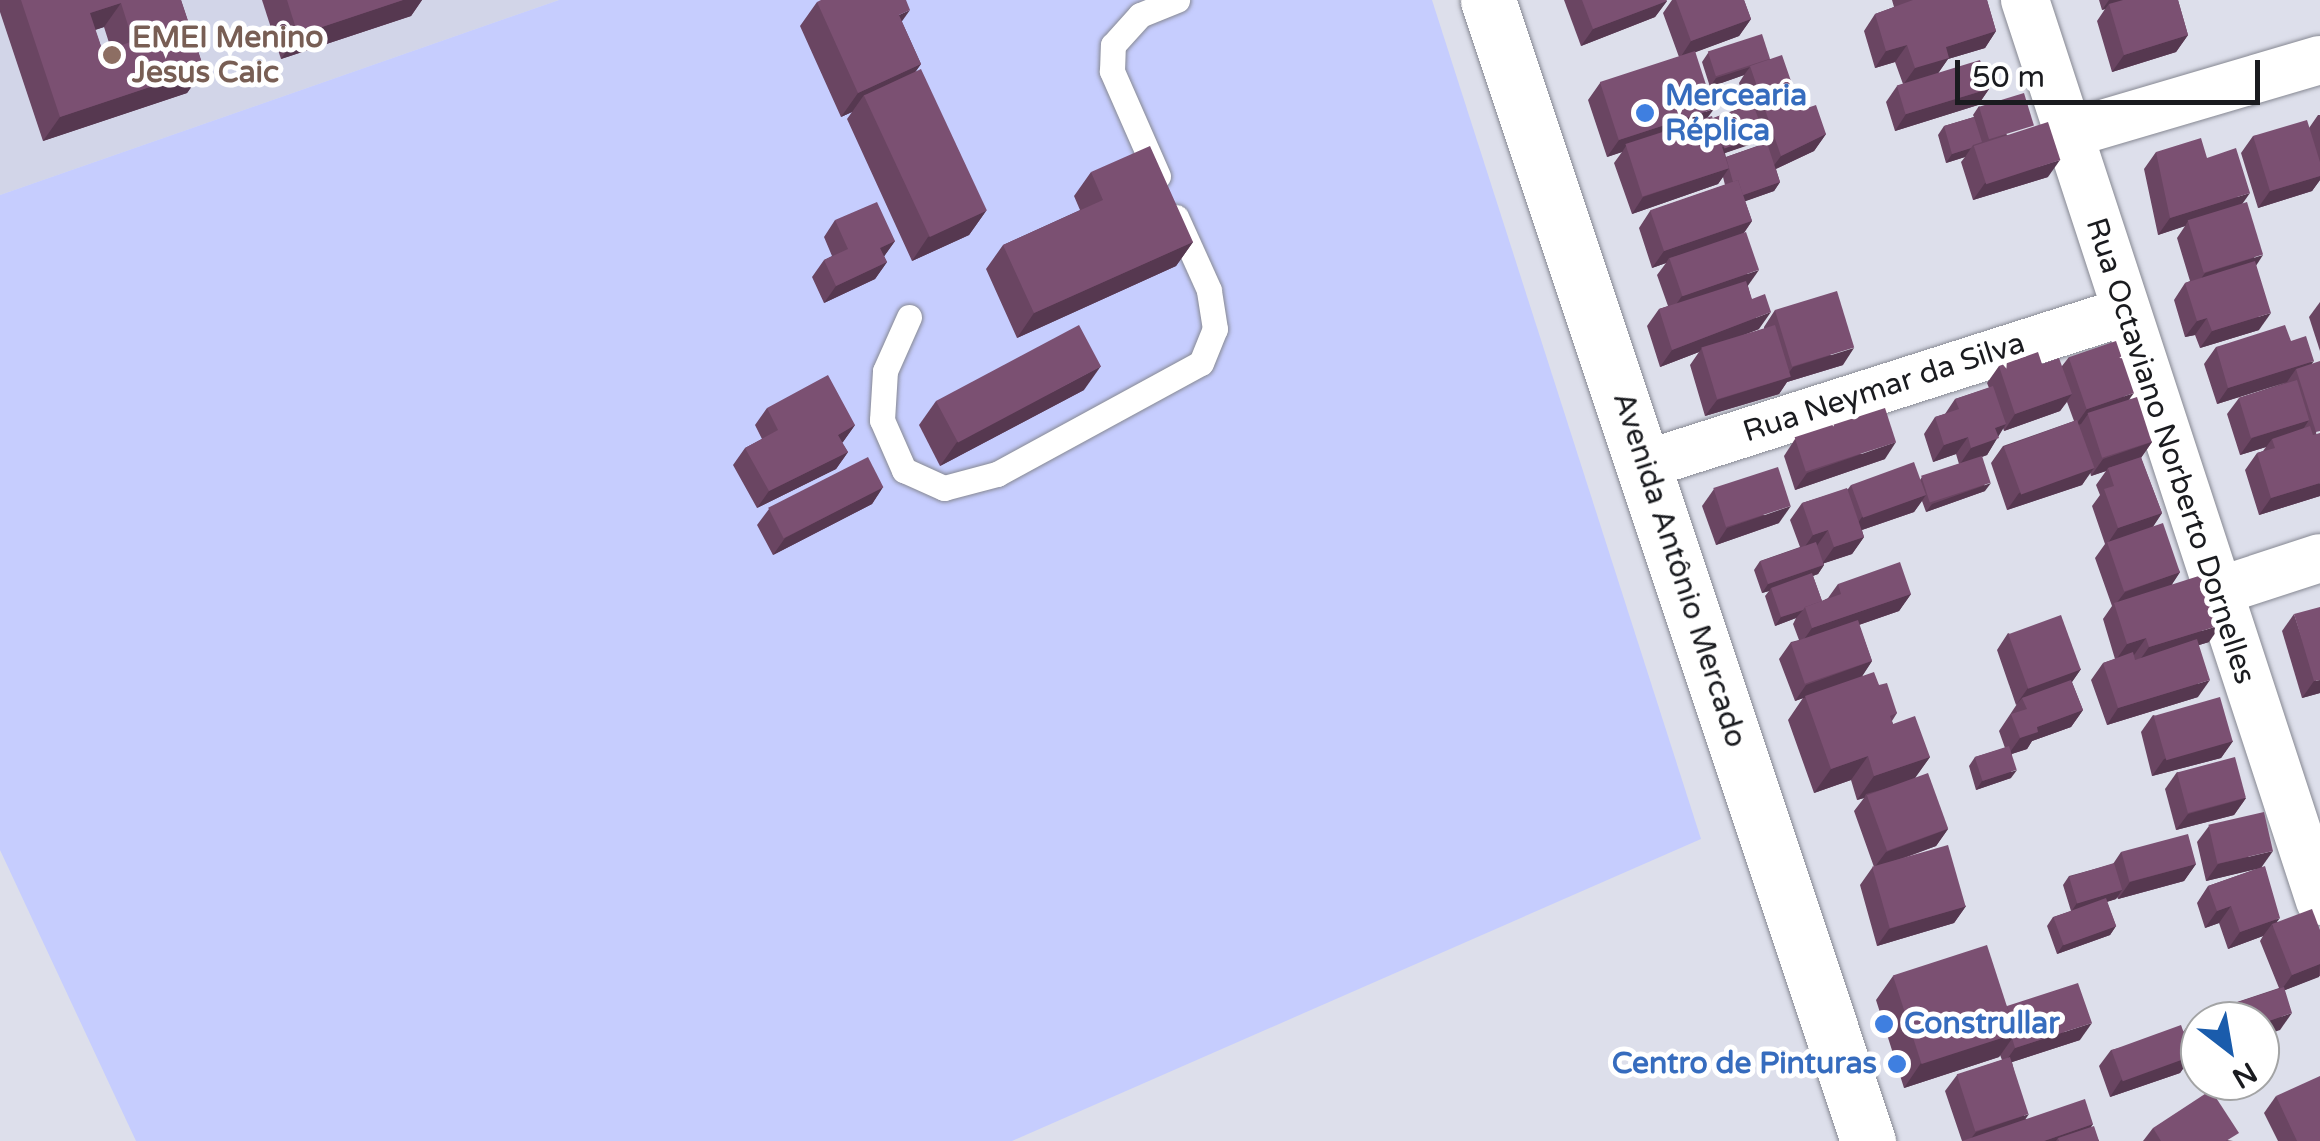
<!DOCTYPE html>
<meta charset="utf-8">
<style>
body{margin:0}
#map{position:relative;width:2320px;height:1141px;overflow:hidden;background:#dddfeb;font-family:"Varela Round",sans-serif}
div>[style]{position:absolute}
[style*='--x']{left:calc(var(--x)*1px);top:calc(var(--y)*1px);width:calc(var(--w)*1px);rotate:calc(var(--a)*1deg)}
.built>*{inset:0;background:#d2d5e8}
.green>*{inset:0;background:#c6cdfe}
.roads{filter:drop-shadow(0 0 2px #868892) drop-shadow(0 0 2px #868892)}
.lane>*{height:25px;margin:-12.5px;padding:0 12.5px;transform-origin:12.5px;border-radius:12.5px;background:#fff}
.street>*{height:48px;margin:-24px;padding:0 24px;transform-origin:24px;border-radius:24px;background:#fff}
.secondary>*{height:55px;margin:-27.5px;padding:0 27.5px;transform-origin:27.5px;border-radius:27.5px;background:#fff}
.wall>*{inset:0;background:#6a4562}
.shaded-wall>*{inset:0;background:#563850}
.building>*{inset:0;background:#7b5072;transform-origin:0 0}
.dots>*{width:28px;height:28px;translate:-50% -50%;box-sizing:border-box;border:5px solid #fff;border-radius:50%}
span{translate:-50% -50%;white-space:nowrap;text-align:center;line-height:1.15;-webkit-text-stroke:10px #fff;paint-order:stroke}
.education-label{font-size:30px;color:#785e54;font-weight:700}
.left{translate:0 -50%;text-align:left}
.shop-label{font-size:30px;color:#366cbe;font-weight:700}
.right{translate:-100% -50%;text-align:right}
.street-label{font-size:30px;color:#1a1b1f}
.north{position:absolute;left:2180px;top:1001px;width:100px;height:100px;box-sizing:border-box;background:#fff;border:2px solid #a3a4a5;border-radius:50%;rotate:149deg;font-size:28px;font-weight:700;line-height:40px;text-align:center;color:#1a1b1f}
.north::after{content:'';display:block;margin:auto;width:35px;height:45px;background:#1a5cac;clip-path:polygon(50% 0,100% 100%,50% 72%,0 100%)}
.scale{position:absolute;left:1955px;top:60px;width:305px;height:45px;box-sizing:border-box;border:5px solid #1a1b1f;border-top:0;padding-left:12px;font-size:30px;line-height:35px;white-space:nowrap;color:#1a1b1f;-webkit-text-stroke:8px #fff;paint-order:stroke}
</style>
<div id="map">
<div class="built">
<i style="clip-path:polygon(0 0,559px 0,0 195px)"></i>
</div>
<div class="green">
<i style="clip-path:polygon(559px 0,1432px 0,1701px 839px,1012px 1141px,136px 1141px,0 850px,0 195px)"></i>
</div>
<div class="roads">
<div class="lane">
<i style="--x:1158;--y:176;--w:115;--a:-113.7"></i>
<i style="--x:1112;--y:71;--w:26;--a:-88"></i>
<i style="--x:1113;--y:45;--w:40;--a:-48"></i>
<i style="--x:1140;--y:15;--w:40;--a:-22"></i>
<i style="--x:909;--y:317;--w:59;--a:114"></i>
<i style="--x:885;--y:371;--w:49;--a:93.5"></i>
<i style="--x:882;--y:420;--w:55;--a:66.3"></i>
<i style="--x:904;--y:470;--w:44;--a:24.2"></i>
<i style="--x:944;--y:488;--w:55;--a:-14.8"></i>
<i style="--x:997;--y:474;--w:232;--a:-28.6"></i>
<i style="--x:1201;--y:363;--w:37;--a:-68"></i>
<i style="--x:1215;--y:329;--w:39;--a:-99"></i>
<i style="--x:1209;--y:290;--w:80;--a:-114.3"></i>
</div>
<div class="street">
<i style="--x:2025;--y:0;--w:948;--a:71.87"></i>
<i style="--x:2065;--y:135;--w:266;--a:-16.4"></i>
<i style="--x:1644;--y:465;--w:504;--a:-17.68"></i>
<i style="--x:2216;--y:592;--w:109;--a:-18.1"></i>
</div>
<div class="secondary">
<i style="--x:1488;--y:0;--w:1203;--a:71.58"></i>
</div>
</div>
<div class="wall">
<i style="clip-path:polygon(evenodd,0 0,181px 0,204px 69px,187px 93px,43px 141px,0 12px,0 0,104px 27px,111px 49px,103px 52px,95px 30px,104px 27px)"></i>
<i style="clip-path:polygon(262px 0,422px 0,411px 16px,281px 59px)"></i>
<i style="clip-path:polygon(1564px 0,1666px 0,1667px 1px,1655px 17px,1581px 46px)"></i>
<i style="clip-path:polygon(evenodd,1672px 0,1744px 0,1751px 19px,1739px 36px,1695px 52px,1707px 118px,1713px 118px,1746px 106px,1739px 83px,1744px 75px,1710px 87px,1702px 62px,1708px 53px,1770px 59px,1801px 110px,1826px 134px,1814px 151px,1776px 169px,1780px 182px,1774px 191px,1745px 201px,1752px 221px,1744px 233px,1748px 286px,1759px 329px,1741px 336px,1764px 329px,1764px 327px,1775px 310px,1843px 365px,1787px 382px,1779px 394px,1705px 416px,1690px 365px,1699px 352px,1660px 367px,1647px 326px,1659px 309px,1668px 306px,1657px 275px,1666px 263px,1652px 268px,1639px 228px,1650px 211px,1725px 185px,1723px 177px,1718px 184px,1632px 214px,1614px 163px,1622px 152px,1607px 157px,1588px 100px,1600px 83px,1679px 57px,1663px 13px,1672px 0,1758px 141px,1760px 145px,1726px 157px,1725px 153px,1758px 141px)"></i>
<i style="clip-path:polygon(1892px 0,1987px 0,1996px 31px,1985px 48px,1948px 59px,1938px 73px,1989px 89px,1978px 105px,1895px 131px,1886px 102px,1897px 86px,1903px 84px,1895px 62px,1875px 68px,1864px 31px,1875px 14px,1894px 7px)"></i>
<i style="clip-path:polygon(2099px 0,2178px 0,2188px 35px,2176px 52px,2112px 72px,2097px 21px,2105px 9px,2102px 10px)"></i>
<i style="clip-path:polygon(817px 2px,902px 22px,921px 64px,915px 72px,986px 211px,969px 235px,912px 261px,847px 119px,852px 112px,841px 117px,800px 26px)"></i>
<i style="clip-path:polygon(1979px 106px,2048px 177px,1973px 200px,1961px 162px,1965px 157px,1946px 163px,1938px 135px,1944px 126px,1974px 117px,1973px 115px)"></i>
<i style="clip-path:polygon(2318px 115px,2320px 115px,2320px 180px,2312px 191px,2258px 208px,2241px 153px,2253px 136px,2309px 128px)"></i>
<i style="clip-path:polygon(2156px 152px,2207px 158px,2242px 204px,2256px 265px,2259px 330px,2200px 348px,2195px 335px,2185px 337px,2174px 300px,2185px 283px,2190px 281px,2177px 238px,2185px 226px,2158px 235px,2144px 169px)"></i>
<i style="clip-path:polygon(1091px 172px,1193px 242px,1176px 266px,1017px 338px,986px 269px,1003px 245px,1080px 210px,1074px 196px)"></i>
<i style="clip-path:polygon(835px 220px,895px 241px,884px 256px,887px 262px,875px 279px,824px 303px,812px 277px,824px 260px,832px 256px,824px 237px)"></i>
<i style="clip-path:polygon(2320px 302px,2320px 351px,2309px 317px)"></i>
<i style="clip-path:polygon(2291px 341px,2312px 364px,2320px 496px,2259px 515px,2245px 470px,2257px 453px,2263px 451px,2266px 447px,2240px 455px,2227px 414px,2239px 398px,2287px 382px,2217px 404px,2204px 364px,2216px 347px)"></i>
<i style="clip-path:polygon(2069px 357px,2129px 400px,2152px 442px,2141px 458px,2162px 513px,2153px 526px,2180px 572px,2172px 584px,2209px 642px,2199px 645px,2198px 697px,2107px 725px,2091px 680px,2103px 663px,2115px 659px,2103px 619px,2112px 606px,2095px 558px,2105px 544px,2092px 506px,2100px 495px,2096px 485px,2106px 471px,2091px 476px,2090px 472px,2082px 485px,2007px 510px,1991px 463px,2003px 446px,2074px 421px,2067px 402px,2060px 411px,2004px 431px,2003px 428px,1987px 455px,1982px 457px,1985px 491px,1926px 512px,1922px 501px,1914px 512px,1862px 530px,1864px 537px,1852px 554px,1824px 563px,1824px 565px,1818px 574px,1813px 576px,1822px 601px,1828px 598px,1838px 584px,1911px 594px,1899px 611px,1859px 625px,1872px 661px,1862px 676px,1879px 685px,1897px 713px,1892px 721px,1893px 724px,1930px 757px,1915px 777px,1948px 829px,1936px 846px,1894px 862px,1966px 906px,1954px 923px,1877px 946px,1860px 885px,1872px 868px,1874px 867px,1854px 811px,1864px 798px,1857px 800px,1851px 780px,1814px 793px,1788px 720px,1803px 698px,1795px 701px,1779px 659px,1791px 642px,1799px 640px,1793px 624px,1796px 618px,1775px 626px,1765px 596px,1769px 591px,1762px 593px,1754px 570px,1760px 561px,1800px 547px,1790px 520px,1802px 503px,1848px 489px,1851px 485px,1920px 480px,1922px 477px,1959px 464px,1956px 454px,1933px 462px,1924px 434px,1935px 417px,1945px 414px,1955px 399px,1989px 388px,1987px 383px,1999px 366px,2042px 364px,2062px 366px)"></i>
<i style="clip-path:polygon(1084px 390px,940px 466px,919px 425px,936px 401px)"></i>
<i style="clip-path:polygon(767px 408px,855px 425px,842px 443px,848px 452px,836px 469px,757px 508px,733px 465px,745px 448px,762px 439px,755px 425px)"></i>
<i style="clip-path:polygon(1795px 439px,1885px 459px,1795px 490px,1784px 456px)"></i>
<i style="clip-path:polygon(883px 487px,872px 504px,773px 555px,757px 525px,769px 509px)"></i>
<i style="clip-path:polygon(1714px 489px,1779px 523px,1716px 545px,1702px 506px)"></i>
<i style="clip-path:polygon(2294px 614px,2320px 693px,2302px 698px,2282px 631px)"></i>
<i style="clip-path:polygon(2008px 633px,2081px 669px,2072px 682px,2083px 710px,2071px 727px,2032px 741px,2027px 749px,2012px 754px,2011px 778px,1976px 790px,1969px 766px,1975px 757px,2005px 748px,1999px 731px,2017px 704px,2016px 705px,1997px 650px)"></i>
<i style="clip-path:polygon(2153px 715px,2233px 741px,2221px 758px,2152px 776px,2141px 732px)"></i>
<i style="clip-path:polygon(2177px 772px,2246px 798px,2234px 815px,2176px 830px,2165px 789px)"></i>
<i style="clip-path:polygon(2209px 826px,2262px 867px,2277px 922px,2320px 930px,2320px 976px,2285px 990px,2280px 1030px,2200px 1021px,2200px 1057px,2192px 1060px,2191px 1057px,2180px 1073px,2110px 1097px,2099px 1066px,2111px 1050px,2183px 1032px,2195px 1016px,2279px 988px,2260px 941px,2263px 936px,2228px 949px,2219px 923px,2205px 928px,2197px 903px,2208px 886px,2259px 868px,2206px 881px,2197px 842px)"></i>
<i style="clip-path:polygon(2121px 852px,2196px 864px,2184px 881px,2118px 899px,2117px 897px,2116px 899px,2107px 902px,2116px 926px,2110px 935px,2057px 954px,2047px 926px,2053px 917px,2071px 911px,2063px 885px,2069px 876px,2113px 864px)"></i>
<i style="clip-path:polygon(1893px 976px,2007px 1006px,2080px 1040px,2012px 1062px,2025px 1119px,2093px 1124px,2091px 1127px,2099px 1141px,1962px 1141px,1945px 1091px,1957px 1075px,2002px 1060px,2000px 1055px,1999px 1057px,1904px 1088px,1876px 1000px)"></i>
<i style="clip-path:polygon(2276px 1096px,2320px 1141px,2278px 1141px,2264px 1113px)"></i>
<i style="clip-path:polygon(2153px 1128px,2233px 1141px,2143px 1141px)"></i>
</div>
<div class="shaded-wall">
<i style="clip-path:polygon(403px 0,422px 0,411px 16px,281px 59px,298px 35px)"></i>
<i style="clip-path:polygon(2109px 0,2137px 0,2109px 4px,2105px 9px,2102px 10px)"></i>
<i style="clip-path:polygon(1667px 1px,1655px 17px,1581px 46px,1593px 29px)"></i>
<i style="clip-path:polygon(121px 3px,104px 27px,73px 37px,90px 13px)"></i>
<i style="clip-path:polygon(910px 10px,893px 34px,899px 15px)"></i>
<i style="clip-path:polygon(1751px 19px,1739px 36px,1680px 58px,1691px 41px)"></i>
<i style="clip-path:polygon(1996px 31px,1985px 48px,1948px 59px,1937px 75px,1903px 85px,1915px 68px,1946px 47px)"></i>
<i style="clip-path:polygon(2188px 35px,2176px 52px,2112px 72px,2124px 55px)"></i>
<i style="clip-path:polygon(1907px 45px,1895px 62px,1875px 68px,1886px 51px)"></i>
<i style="clip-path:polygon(921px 64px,904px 88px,864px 95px,852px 112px,841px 117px,858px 93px)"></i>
<i style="clip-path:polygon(1750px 67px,1744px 75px,1710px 87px,1716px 78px)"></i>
<i style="clip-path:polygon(204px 69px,187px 93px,43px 141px,60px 117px)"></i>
<i style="clip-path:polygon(1989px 89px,1978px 105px,1895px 131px,1906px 114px)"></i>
<i style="clip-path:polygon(1714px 109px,1702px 125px,1626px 146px,1622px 152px,1607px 157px,1619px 140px)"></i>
<i style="clip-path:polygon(1764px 134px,1758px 142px,1713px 157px,1720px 148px)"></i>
<i style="clip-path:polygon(1826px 134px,1814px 151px,1769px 172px,1781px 156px)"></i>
<i style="clip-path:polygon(1971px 148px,1965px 157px,1946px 163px,1952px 154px)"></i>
<i style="clip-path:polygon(2060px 160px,2048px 177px,1973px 200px,1985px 183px)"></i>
<i style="clip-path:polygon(1729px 168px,1718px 184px,1632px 214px,1643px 197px)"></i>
<i style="clip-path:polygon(2320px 176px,2320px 180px,2312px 191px,2258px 208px,2270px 191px)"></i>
<i style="clip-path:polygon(1780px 182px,1774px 191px,1732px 206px,1738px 197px)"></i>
<i style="clip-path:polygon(2250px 193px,2238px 210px,2188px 221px,2185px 226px,2158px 235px,2170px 218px)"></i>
<i style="clip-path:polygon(986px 211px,969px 235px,912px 261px,928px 237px)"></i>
<i style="clip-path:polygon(1752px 221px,1740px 238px,1669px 258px,1666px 263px,1652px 268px,1664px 251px)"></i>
<i style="clip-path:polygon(895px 241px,883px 258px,880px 248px)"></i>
<i style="clip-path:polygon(1193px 242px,1176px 266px,1017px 338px,1034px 313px)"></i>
<i style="clip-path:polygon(2263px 255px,2252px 272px,2193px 290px,2205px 273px)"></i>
<i style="clip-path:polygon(887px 262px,875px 279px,824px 303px,836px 286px)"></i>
<i style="clip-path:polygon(1759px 270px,1747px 287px,1670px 313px,1682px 296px)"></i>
<i style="clip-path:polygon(1771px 312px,1759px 329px,1703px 351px,1702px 348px,1699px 352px,1660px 367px,1672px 350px)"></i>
<i style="clip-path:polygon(2271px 313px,2259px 330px,2200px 348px,2212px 331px)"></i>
<i style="clip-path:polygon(2207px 318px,2195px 335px,2185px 337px,2197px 321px)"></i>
<i style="clip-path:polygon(1854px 348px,1843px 365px,1787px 382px,1779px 394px,1705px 416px,1717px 400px,1784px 379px,1793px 367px)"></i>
<i style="clip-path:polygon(2314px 361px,2302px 377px,2296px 369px,2287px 382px,2217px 404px,2228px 388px)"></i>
<i style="clip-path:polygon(1101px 366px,1084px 390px,940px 466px,957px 442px)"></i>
<i style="clip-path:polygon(2134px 393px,2122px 409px,2088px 414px,2081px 424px,2075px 426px,2087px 409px)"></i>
<i style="clip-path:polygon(2072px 394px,2060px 411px,2004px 431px,2015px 414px)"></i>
<i style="clip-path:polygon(2309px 420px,2298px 437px,2272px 439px,2266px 447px,2240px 455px,2252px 438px)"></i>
<i style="clip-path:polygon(2006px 424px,1987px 455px,1960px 464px,1971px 448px,1995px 428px)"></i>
<i style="clip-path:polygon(855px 425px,843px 442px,826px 452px,838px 435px)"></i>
<i style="clip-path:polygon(1968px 437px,1956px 454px,1933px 462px,1944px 445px)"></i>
<i style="clip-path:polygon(1896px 442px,1885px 459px,1795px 490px,1807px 473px)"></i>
<i style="clip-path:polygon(2152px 442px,2140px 459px,2108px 468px,2106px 471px,2091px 476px,2103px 459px)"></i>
<i style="clip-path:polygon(848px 452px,836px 469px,757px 508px,769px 491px)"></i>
<i style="clip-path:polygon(2094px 468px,2082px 485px,2007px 510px,2019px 493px)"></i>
<i style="clip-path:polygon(1991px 483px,1985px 491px,1926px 512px,1932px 504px)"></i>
<i style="clip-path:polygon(2320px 483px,2320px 496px,2259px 515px,2271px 498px)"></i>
<i style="clip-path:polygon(883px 487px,872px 504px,773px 555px,785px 538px)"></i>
<i style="clip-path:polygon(1926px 495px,1914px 512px,1850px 534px,1862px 517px)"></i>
<i style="clip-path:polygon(1791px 506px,1779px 523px,1716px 545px,1727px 528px)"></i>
<i style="clip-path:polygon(2162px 513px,2151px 530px,2108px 543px,2118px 528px)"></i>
<i style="clip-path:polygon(1828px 530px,1816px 547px,1801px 552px,1813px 535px)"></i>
<i style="clip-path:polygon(1864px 537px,1852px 554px,1822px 564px,1834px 547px)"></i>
<i style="clip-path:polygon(1824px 565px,1818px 574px,1772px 590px,1771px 588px,1769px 591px,1762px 593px,1768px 584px)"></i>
<i style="clip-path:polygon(2180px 572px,2169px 589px,2115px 605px,2125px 592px)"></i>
<i style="clip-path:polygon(1911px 594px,1899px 611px,1800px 645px,1812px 628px)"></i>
<i style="clip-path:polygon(1803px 610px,1796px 618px,1775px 626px,1781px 617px)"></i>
<i style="clip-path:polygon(2221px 625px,2209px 642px,2137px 664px,2149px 647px)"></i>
<i style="clip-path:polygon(2146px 638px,2134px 655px,2116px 660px,2127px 644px)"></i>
<i style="clip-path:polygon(1872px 661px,1861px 678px,1795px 701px,1806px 685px)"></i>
<i style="clip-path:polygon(2081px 669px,2069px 686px,2022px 698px,2016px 705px,2028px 688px)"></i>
<i style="clip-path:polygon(2210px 680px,2198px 697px,2107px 725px,2118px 708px)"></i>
<i style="clip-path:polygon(2320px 680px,2320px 693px,2302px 698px,2314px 681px)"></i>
<i style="clip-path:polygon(2083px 710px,2071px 727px,2032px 741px,2027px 749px,2008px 755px,2020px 738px,2037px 727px)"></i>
<i style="clip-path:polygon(2233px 741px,2221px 758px,2152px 776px,2164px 759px)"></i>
<i style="clip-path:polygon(1868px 756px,1851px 780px,1814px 793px,1831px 769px)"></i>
<i style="clip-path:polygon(1930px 757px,1913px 781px,1866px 794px,1864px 798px,1857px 800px,1874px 776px)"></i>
<i style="clip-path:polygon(2017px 770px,2011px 778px,1976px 790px,1982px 781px)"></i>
<i style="clip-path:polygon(2246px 798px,2234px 815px,2176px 830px,2188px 814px)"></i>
<i style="clip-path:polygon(1948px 829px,1936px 846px,1874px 868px,1886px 852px)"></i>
<i style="clip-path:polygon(2273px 851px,2261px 868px,2206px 881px,2218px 864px)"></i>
<i style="clip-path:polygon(2196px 864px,2184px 881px,2118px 899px,2130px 882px)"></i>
<i style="clip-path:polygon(2122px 890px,2116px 899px,2071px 912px,2077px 903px)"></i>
<i style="clip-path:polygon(1966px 906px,1954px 923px,1877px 946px,1889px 929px)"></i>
<i style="clip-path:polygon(2231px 906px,2219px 923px,2205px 928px,2217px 911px)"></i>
<i style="clip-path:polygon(2280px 918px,2273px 927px,2272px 924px,2263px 936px,2228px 949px,2240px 932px)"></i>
<i style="clip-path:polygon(2116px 926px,2110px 935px,2057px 954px,2063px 945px)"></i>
<i style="clip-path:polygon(2320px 964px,2319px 977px,2280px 992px,2292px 975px)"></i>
<i style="clip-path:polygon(2292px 1013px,2280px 1030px,2260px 1037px,2260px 1024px)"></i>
<i style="clip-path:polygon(2092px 1023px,2080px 1040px,2003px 1065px,2015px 1048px)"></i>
<i style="clip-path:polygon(2016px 1033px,1999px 1057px,1904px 1088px,1921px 1063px)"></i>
<i style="clip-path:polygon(2200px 1048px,2200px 1057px,2192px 1060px)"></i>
<i style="clip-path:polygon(2192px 1056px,2180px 1073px,2110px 1097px,2121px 1080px)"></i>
<i style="clip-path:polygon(2029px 1114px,2018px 1130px,1969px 1141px,1976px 1132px)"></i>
<i style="clip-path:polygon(2093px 1124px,2081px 1141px,2058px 1138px,2056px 1141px,2044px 1141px)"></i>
</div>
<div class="building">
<i style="clip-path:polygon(evenodd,21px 0,181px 0,204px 69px,60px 117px,21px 0,121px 3px,133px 41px,103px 52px,90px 13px,121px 3px)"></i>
<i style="clip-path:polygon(287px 0,403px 0,298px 35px)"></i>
<i style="clip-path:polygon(821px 0,906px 0,910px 10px,899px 15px,921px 64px,858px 93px,817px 2px)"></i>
<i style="clip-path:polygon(1582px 0,1666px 0,1667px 1px,1593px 29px)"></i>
<i style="clip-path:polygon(1676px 0,1744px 0,1751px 19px,1691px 41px)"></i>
<i style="clip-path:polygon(1913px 0,1987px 0,1996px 31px,1946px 47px,1949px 58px,1915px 68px,1907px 45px,1886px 51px,1875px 14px)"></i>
<i style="clip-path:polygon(2123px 0,2178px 0,2188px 35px,2124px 55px,2109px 4px)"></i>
<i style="left:1762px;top:34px;width:26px;height:57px;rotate:72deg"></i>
<i style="left:1695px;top:51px;width:61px;height:100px;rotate:72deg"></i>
<i style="clip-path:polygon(1782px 55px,1801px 110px,1816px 105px,1826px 134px,1781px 156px,1750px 66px)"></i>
<i style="left:1980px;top:60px;width:30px;height:87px;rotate:73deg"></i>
<i style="left:921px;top:69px;width:156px;height:63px;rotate:65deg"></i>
<i style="left:2024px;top:93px;width:34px;height:47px;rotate:73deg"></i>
<i style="left:1753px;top:104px;width:32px;height:42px;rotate:70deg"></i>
<i style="left:1712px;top:116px;width:55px;height:91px;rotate:72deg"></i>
<i style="clip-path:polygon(1974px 117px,1982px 142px,1973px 145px,1971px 148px,1952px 154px,1944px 126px)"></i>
<i style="clip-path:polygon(2307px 120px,2320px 162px,2320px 176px,2270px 191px,2253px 136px)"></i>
<i style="left:2048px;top:122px;width:40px;height:78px;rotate:72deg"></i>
<i style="clip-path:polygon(2201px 138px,2207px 158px,2236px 148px,2250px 193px,2170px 218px,2156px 152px)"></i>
<i style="clip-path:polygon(1767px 143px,1780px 182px,1743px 195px,1738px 180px,1733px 182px,1726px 157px)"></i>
<i style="clip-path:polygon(1150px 146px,1193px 242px,1034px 313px,1003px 245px,1103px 200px,1091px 172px)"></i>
<i style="left:1738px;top:180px;width:43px;height:93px;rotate:71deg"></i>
<i style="clip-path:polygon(877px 202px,895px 241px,880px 248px,887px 262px,836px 286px,824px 260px,848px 249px,835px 220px)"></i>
<i style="left:2247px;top:202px;width:55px;height:62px;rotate:73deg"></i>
<i style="left:1746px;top:232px;width:40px;height:81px;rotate:71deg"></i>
<i style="clip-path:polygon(2255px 261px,2271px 313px,2212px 331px,2207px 318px,2197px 321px,2185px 283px)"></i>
<i style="clip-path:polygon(1746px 281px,1752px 299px,1765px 294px,1771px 312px,1672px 350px,1659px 309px)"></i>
<i style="left:1837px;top:291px;width:59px;height:65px;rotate:73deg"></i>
<i style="left:1079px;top:325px;width:47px;height:162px;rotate:62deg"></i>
<i style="left:1775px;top:325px;width:54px;height:77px;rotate:73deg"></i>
<i style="clip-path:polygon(2285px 325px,2291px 341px,2306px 336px,2314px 361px,2228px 388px,2216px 347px)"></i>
<i style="left:2116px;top:341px;width:55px;height:50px;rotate:71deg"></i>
<i style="clip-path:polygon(2038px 352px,2042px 364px,2059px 358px,2072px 394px,2015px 414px,1999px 366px)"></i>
<i style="clip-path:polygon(2320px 361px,2320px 431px,2316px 432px,2296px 369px)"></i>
<i style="clip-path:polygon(828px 375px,855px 425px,838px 435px,848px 452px,769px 491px,745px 448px,778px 430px,767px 408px)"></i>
<i style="left:2297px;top:380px;width:42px;height:61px;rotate:73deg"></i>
<i style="clip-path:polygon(1993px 386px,2006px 424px,1995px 428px,1999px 438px,1971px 448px,1968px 437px,1944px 445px,1935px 417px,1959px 409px,1955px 399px)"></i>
<i style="left:2137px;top:397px;width:47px;height:52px;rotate:72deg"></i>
<i style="left:1885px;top:408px;width:36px;height:95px;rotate:72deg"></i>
<i style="left:2077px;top:420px;width:51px;height:78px;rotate:70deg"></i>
<i style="clip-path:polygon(2310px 426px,2313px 435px,2320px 433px,2320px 483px,2271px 498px,2257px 453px,2275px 448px,2272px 439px)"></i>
<i style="left:1982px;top:456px;width:28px;height:64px;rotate:72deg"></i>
<i style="left:868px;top:457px;width:34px;height:112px;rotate:63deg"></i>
<i style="clip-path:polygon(2141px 457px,2162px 513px,2118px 528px,2104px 489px,2114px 486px,2108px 468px)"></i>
<i style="left:1914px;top:462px;width:35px;height:67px;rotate:70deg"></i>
<i style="left:1778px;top:467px;width:41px;height:68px;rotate:72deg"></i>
<i style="clip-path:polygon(1847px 488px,1864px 537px,1834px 547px,1828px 530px,1813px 535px,1802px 503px)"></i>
<i style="left:2163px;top:523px;width:52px;height:59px;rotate:71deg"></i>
<i style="left:1816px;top:542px;width:24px;height:59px;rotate:71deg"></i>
<i style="clip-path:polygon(1900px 562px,1911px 594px,1812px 628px,1805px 607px,1841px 594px,1838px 584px)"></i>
<i style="clip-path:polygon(1812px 573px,1822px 601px,1805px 607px,1803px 610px,1781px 617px,1771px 588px)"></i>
<i style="clip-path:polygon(2205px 574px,2221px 625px,2149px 647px,2146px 638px,2127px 644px,2114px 603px)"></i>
<i style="clip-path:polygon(2320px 607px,2320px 680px,2314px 681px,2294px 614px)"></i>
<i style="left:2061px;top:615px;width:58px;height:56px;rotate:70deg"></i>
<i style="left:1858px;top:620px;width:43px;height:71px;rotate:71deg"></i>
<i style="clip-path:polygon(2197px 639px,2210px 680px,2118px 708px,2103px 663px,2133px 652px,2135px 660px)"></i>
<i style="clip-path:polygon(1874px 672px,1879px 685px,1887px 683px,1897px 713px,1890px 716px,1893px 724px,1915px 716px,1930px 757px,1874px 776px,1868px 756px,1831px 769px,1805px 696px)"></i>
<i style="clip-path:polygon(2071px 680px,2083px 710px,2037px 727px,2038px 732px,2020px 738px,2011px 714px,2027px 709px,2022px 698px)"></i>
<i style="left:2220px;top:697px;width:46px;height:69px;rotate:74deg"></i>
<i style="left:2009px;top:746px;width:25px;height:36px;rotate:72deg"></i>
<i style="left:2235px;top:757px;width:42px;height:60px;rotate:75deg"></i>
<i style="left:1928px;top:773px;width:59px;height:65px;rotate:70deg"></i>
<i style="left:2264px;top:812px;width:40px;height:57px;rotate:77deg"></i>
<i style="left:2188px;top:834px;width:31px;height:69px;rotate:75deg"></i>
<i style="left:1948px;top:845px;width:64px;height:79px;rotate:74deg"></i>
<i style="left:2114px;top:863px;width:28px;height:47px;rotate:73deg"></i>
<i style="clip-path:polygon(2265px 866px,2280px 918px,2240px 932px,2231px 906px,2217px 911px,2208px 886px)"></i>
<i style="left:2106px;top:898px;width:30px;height:56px;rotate:70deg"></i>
<i style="clip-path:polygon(2312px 909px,2320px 930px,2320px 964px,2292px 975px,2272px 924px)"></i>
<i style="left:1987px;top:945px;width:93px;height:99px;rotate:72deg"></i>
<i style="clip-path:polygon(2078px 983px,2092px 1023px,2015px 1048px,2012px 1038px,2016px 1033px,2007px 1006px)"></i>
<i style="clip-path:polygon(2284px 987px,2292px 1013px,2260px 1024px,2260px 1021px,2200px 1021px,2200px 1032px,2195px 1016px)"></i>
<i style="left:2181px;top:1025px;width:33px;height:74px;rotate:70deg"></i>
<i style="left:2010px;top:1057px;width:60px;height:56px;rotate:72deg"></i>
<i style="clip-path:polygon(2320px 1076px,2320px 1141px,2297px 1141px,2276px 1096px)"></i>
<i style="clip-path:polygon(2211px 1090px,2239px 1133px,2226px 1141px,2161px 1141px,2153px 1128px)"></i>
<i style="clip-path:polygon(2085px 1099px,2093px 1124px,2044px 1141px,1962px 1141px)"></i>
<i style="clip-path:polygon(2094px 1126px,2099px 1141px,2059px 1141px,2058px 1138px)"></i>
</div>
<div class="dots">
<i style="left:112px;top:55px;background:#8d6e63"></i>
<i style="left:1645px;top:113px;background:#3f7fe0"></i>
<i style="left:1884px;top:1024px;background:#3f7fe0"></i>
<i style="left:1897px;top:1064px;background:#3f7fe0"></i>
</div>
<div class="education-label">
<span class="left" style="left:132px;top:55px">EMEI Menino<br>Jesus Caic</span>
</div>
<div class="shop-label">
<span class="left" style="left:1665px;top:113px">Mercearia<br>Réplica</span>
<span class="left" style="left:1904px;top:1024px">Construllar</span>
<span class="right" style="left:1877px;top:1064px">Centro de Pinturas</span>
</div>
<div class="street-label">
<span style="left:1884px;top:388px;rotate:-18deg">Rua Neymar da Silva</span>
<span style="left:2170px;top:451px;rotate:72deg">Rua Octaviano Norberto Dornelles</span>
<span style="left:1679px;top:570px;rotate:72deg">Avenida Antônio Mercado</span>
</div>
<div class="north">N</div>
<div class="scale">50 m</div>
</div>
